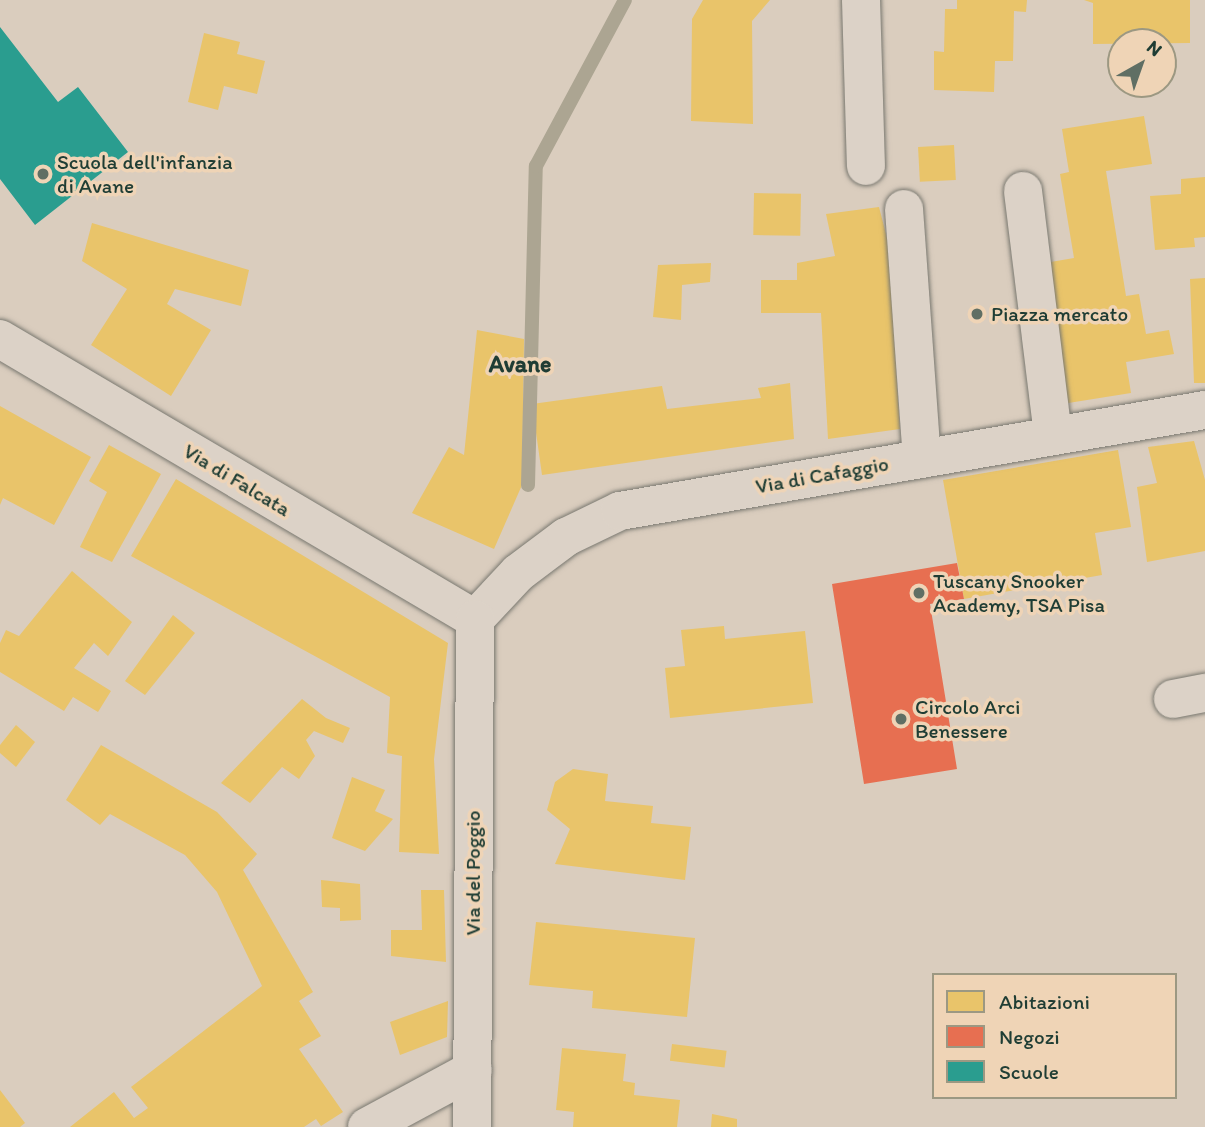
<!DOCTYPE html>
<style>
body{margin:0}
#map{position:relative;width:1205px;height:1127px;overflow:hidden;background:#dacdbe;font-family:Itim,sans-serif}
div>[style]{position:absolute}
[style*='--x']{left:calc(var(--x)*1px);top:calc(var(--y)*1px);width:calc(var(--w)*1px);rotate:calc(var(--a)*1deg)}
.homes>*{inset:0;background:#e9c46a;transform-origin:0 0}
.shops>*{inset:0;background:#e76f51}
.schools>*{inset:0;background:#2a9d8f}
.stream>*{height:14px;margin:-7px;padding:0 7px;transform-origin:7px;border-radius:7px;background:#aca592}
.roads{filter:drop-shadow(0 0 2px #797870) drop-shadow(0 0 2px #797870)}
.minor>*{height:38px;margin:-19px;padding:0 19px;transform-origin:19px;border-radius:19px;background:#dcd2c7}
.dots>*{width:19px;height:19px;translate:-50% -50%;box-sizing:border-box;border:4px solid #efd4b6;border-radius:50%}
span{translate:-50% -50%;white-space:nowrap;text-align:center;line-height:1.15;-webkit-text-stroke:7px #efd4b6;paint-order:stroke}
.poi-label{font-size:21px;color:#1f3d34}
.left{translate:0 -50%;text-align:left}
.street-label{font-size:21px;color:#1f3d34}
.quarter-label{font-size:24px;color:#1f3d34;font-weight:700}
.legend{position:absolute;left:932px;top:973px;width:245px;height:126px;box-sizing:border-box;background:#efd4b6;border:2px solid #9c9882;margin:0;padding:9px 12px;list-style:none;font-size:21px;color:#1f3d34}
.legend li{display:flex;align-items:center;gap:14px;height:35px}
.legend b{width:35px;border:2px solid #9c9882}
.north{position:absolute;left:1107px;top:28px;width:70px;height:70px;box-sizing:border-box;background:#efd4b6;border:2px solid #9c9882;border-radius:50%;rotate:40deg;font-size:19px;font-weight:700;line-height:28px;text-align:center;color:#1f3d34}
.north::after{content:'';display:block;margin:auto;width:24px;height:32px;background:#606f64;clip-path:polygon(50% 0,100% 100%,50% 72%,0 100%)}
</style>
<div id="map">
<div class="homes">
<i style="clip-path:polygon(703px 0,770px 0,752px 21px,753px 124px,691px 121px,692px 19px)"></i>
<i style="clip-path:polygon(957px 0,1027px 0,1026px 12px,1014px 11px,1013px 61px,995px 61px,994px 92px,934px 90px,934px 51px,944px 52px,945px 9px,957px 9px)"></i>
<i style="clip-path:polygon(1084px 0,1190px 0,1190px 43px,1093px 44px,1093px 3px)"></i>
<i style="clip-path:polygon(204px 33px,240px 42px,237px 54px,265px 61px,257px 94px,224px 86px,218px 110px,188px 102px)"></i>
<i style="clip-path:polygon(1144px 116px,1152px 164px,1106px 171px,1126px 296px,1139px 294px,1146px 334px,1169px 330px,1174px 354px,1126px 362px,1131px 393px,1062px 404px,1039px 264px,1074px 258px,1060px 174px,1069px 172px,1062px 129px)"></i>
<i style="left:954px;top:145px;width:35px;height:36px;rotate:87deg"></i>
<i style="clip-path:polygon(1205px 177px,1205px 237px,1194px 238px,1195px 247px,1155px 250px,1150px 196px,1181px 194px,1181px 179px)"></i>
<i style="left:754px;top:193px;width:47px;height:42px;rotate:1deg"></i>
<i style="clip-path:polygon(879px 207px,888px 242px,900px 429px,828px 439px,821px 313px,761px 313px,761px 280px,797px 280px,797px 263px,835px 256px,826px 214px)"></i>
<i style="clip-path:polygon(92px 223px,249px 270px,241px 306px,175px 289px,167px 304px,211px 330px,171px 396px,91px 345px,127px 289px,82px 261px)"></i>
<i style="clip-path:polygon(711px 263px,710px 282px,682px 285px,681px 320px,653px 317px,658px 265px)"></i>
<i style="clip-path:polygon(1205px 278px,1205px 383px,1194px 383px,1190px 279px)"></i>
<i style="clip-path:polygon(477px 330px,524px 339px,522px 485px,494px 549px,412px 513px,449px 447px,464px 455px)"></i>
<i style="clip-path:polygon(790px 383px,794px 439px,542px 475px,532px 404px,662px 386px,667px 409px,761px 398px,758px 388px)"></i>
<i style="clip-path:polygon(0 406px,91px 457px,54px 525px,3px 498px,0 505px)"></i>
<i style="clip-path:polygon(1194px 441px,1205px 480px,1205px 551px,1147px 562px,1137px 487px,1157px 483px,1148px 447px)"></i>
<i style="clip-path:polygon(109px 445px,161px 474px,112px 562px,80px 547px,107px 492px,89px 481px)"></i>
<i style="clip-path:polygon(1118px 450px,1131px 527px,1095px 533px,1102px 575px,964px 599px,943px 480px)"></i>
<i style="clip-path:polygon(176px 479px,448px 643px,434px 759px,439px 854px,399px 852px,402px 756px,387px 753px,390px 697px,131px 556px)"></i>
<i style="clip-path:polygon(72px 571px,132px 622px,108px 656px,94px 643px,74px 668px,111px 691px,98px 712px,73px 697px,64px 711px,0 672px,0 643px,6px 630px,19px 636px)"></i>
<i style="clip-path:polygon(173px 615px,195px 633px,145px 695px,125px 681px)"></i>
<i style="clip-path:polygon(724px 626px,725px 639px,805px 631px,813px 703px,670px 718px,665px 668px,685px 666px,681px 630px)"></i>
<i style="clip-path:polygon(302px 699px,326px 718px,350px 728px,343px 743px,314px 731px,306px 740px,315px 756px,299px 779px,282px 767px,250px 803px,221px 783px)"></i>
<i style="clip-path:polygon(16px 725px,35px 742px,16px 767px,0 753px,0 745px)"></i>
<i style="clip-path:polygon(101px 745px,217px 812px,257px 854px,243px 870px,313px 992px,299px 1001px,321px 1036px,299px 1049px,343px 1112px,321px 1126px,316px 1119px,304px 1127px,70px 1127px,114px 1092px,134px 1118px,148px 1108px,131px 1087px,262px 986px,217px 892px,185px 855px,110px 814px,100px 825px,66px 800px)"></i>
<i style="clip-path:polygon(573px 769px,608px 774px,605px 801px,653px 806px,651px 823px,691px 827px,685px 880px,555px 864px,570px 829px,547px 810px,555px 782px)"></i>
<i style="clip-path:polygon(352px 777px,385px 790px,375px 811px,393px 819px,365px 851px,332px 838px)"></i>
<i style="clip-path:polygon(321px 880px,360px 884px,361px 920px,340px 921px,340px 908px,322px 907px)"></i>
<i style="clip-path:polygon(421px 890px,444px 890px,446px 962px,391px 956px,391px 930px,422px 930px)"></i>
<i style="clip-path:polygon(536px 922px,695px 938px,687px 1017px,592px 1008px,593px 991px,529px 985px)"></i>
<i style="clip-path:polygon(448px 1001px,447px 1037px,400px 1055px,390px 1022px)"></i>
<i style="left:672px;top:1044px;width:55px;height:17px;rotate:7deg"></i>
<i style="clip-path:polygon(562px 1048px,626px 1054px,623px 1081px,635px 1083px,634px 1095px,680px 1100px,677px 1127px,573px 1127px,574px 1112px,556px 1110px)"></i>
<i style="clip-path:polygon(0 1090px,25px 1123px,20px 1127px,0 1127px)"></i>
<i style="clip-path:polygon(712px 1114px,737px 1119px,737px 1127px,711px 1127px)"></i>
</div>
<div class="shops">
<i style="clip-path:polygon(957px 563px,964px 599px,930px 604px,957px 769px,864px 784px,832px 584px)"></i>
</div>
<div class="schools">
<i style="clip-path:polygon(0 27px,58px 102px,78px 87px,128px 152px,35px 225px,0 179px)"></i>
</div>
<div class="stream">
<i style="--x:528;--y:485;--w:319;--a:-88.6"></i>
<i style="--x:536;--y:166;--w:188;--a:-61.8"></i>
</div>
<div class="roads">
<div class="minor">
<i style="--x:861;--y:0;--w:166;--a:88.3"></i>
<i style="--x:1023;--y:191;--w:246;--a:83"></i>
<i style="--x:904;--y:209;--w:250;--a:85.9"></i>
<i style="--x:0;--y:339;--w:551;--a:30.52"></i>
<i style="--x:475;--y:619;--w:63;--a:-46.9"></i>
<i style="--x:518;--y:573;--w:60;--a:-36.9"></i>
<i style="--x:566;--y:537;--w:60;--a:-25.7"></i>
<i style="--x:620;--y:511;--w:594;--a:-9.8"></i>
<i style="--x:1173;--y:699;--w:33;--a:-11"></i>
<i style="--x:367;--y:1127;--w:120;--a:-28.3"></i>
<i style="--x:472;--y:1127;--w:508;--a:-89.66"></i>
</div>
</div>
<div class="dots">
<i style="left:43px;top:174px;background:#606f64"></i>
<i style="left:977px;top:314px;background:#606f64"></i>
<i style="left:919px;top:593px;background:#606f64"></i>
<i style="left:901px;top:719px;background:#606f64"></i>
</div>
<div class="poi-label">
<span class="left" style="left:57px;top:174px">Scuola dell'infanzia<br>di Avane</span>
<span class="left" style="left:991px;top:314px">Piazza mercato</span>
<span class="left" style="left:933px;top:593px">Tuscany Snooker<br>Academy, TSA Pisa</span>
<span class="left" style="left:915px;top:719px">Circolo Arci<br>Benessere</span>
</div>
<div class="street-label">
<span style="left:822px;top:475px;rotate:-10deg">Via di Cafaggio</span>
<span style="left:237px;top:480px;rotate:31deg">Via di Falcata</span>
<span style="left:473px;top:873px;rotate:-90deg">Via del Poggio</span>
</div>
<div class="quarter-label">
<span style="left:520px;top:364px">Avane</span>
</div>
<ul class="legend">
<li><b style="height:19px;background:#e9c46a"></b>Abitazioni</li>
<li><b style="height:19px;background:#e76f51"></b>Negozi</li>
<li><b style="height:19px;background:#2a9d8f"></b>Scuole</li>
</ul>
<div class="north">N</div>
</div>
